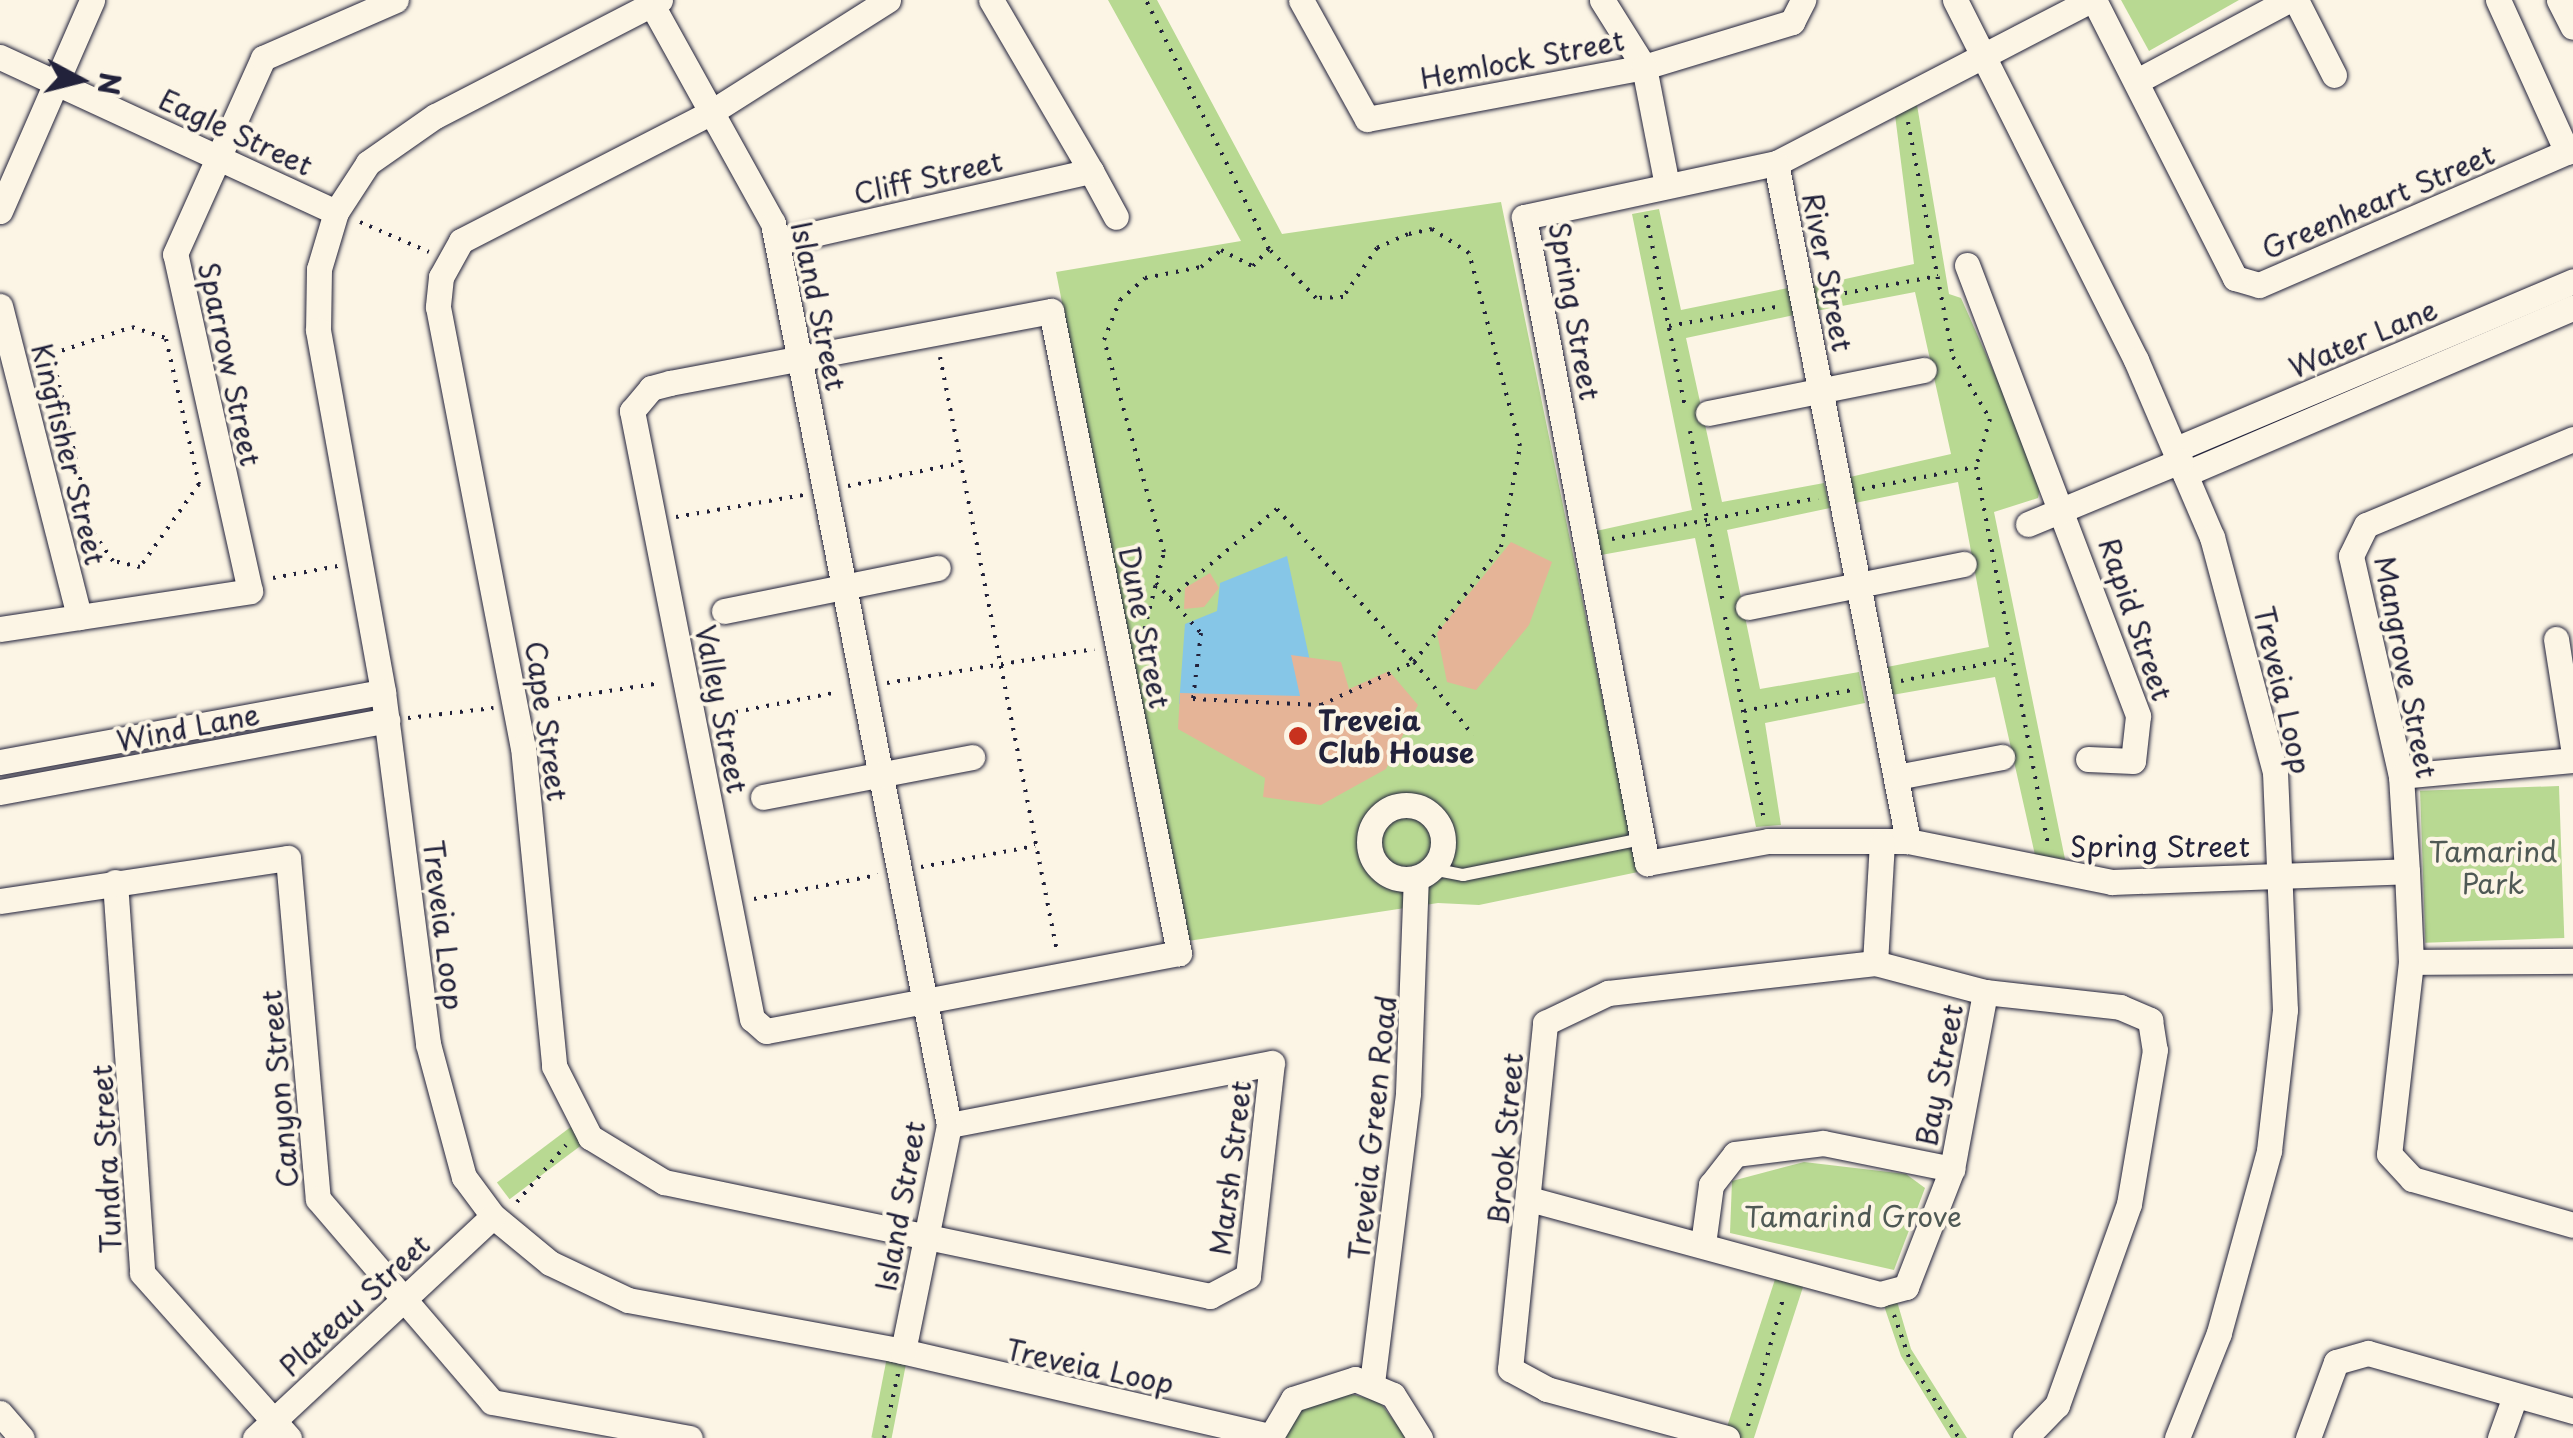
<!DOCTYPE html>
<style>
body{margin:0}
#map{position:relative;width:2573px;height:1438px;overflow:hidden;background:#fcf5e5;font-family:"Playpen Sans",sans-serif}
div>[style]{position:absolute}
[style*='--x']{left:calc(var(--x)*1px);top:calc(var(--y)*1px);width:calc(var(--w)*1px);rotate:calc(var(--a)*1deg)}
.green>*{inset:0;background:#b8d992;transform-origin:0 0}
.water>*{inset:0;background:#86c6e7}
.building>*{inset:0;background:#e5b497}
.path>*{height:4px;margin-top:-2px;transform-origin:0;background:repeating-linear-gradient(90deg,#22223b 0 2.5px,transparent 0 10.5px)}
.roads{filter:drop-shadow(0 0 2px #22223b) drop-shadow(0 0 2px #22223b)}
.lane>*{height:12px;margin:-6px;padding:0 6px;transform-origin:6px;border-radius:6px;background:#fcf5e5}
.street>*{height:25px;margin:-12.5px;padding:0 12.5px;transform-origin:12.5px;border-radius:12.5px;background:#fcf5e5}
.street>.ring{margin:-12.5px;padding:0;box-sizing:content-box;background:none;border:25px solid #fcf5e5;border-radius:50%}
.dots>*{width:28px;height:28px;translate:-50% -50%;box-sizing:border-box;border:5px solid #fcf5e5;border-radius:50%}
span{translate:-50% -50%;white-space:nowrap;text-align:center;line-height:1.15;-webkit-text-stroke:8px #fcf5e5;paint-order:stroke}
.street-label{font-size:28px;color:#22223b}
.poi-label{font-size:28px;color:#22223b;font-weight:700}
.left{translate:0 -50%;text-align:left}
.park-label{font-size:28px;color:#4f5955}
.north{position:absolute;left:30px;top:30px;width:100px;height:100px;-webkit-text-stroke:8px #fcf5e5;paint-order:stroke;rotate:97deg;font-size:28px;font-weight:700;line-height:40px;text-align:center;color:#22223b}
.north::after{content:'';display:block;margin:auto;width:35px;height:45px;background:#22223b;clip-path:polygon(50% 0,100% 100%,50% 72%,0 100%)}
</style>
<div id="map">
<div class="green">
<i style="clip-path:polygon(1108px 0,1157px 0,1282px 234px,1501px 202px,1638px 872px,1479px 905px,1438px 903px,1188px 941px,1056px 272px,1241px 241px)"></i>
<i style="clip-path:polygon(2121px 0,2239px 0,2149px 51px)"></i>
<i style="clip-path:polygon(1917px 105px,1949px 294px,1961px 298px,2042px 480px,2038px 498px,1994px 512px,2065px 859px,2035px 855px,1995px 677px,1892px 695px,1887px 667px,1989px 647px,1958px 482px,1855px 503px,1850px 477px,1951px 454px,1915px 292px,1816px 311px,1813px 286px,1914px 264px,1895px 115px)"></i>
<i style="clip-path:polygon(1659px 209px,1681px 310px,1788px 288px,1794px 315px,1686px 338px,1722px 502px,1824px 483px,1830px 508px,1727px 530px,1760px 689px,1859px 672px,1865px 703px,1765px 723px,1781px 825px,1756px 827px,1695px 538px,1601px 555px,1596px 531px,1692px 510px,1632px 214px)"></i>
<i style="left:2559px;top:786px;width:152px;height:139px;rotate:88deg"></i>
<i style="left:572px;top:1126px;width:21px;height:94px;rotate:53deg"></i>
<i style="clip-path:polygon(1804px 1162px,1906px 1174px,1925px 1188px,1894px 1270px,1730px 1233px,1732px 1181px)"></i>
<i style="left:1779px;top:1267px;width:29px;height:177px;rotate:18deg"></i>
<i style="clip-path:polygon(1894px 1291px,1911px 1349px,1967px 1438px,1951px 1438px,1901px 1356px,1880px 1294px)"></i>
<i style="left:887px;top:1357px;width:20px;height:82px;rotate:11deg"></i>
<i style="clip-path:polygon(1339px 1391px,1379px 1401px,1407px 1438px,1282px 1438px,1300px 1408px)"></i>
</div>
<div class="water">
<i style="clip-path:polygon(1287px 556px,1310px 661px,1305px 708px,1179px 704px,1185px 624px,1217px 611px,1220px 583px)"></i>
</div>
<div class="building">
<i style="clip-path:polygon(1511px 542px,1552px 562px,1529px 625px,1476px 690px,1447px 682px,1437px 633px)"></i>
<i style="clip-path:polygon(1210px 573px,1219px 588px,1204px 607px,1184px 609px,1185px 588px)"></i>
<i style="clip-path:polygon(1291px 655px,1341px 662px,1349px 689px,1389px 671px,1418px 705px,1386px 769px,1321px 805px,1263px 797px,1265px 778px,1178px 729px,1180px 693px,1300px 696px)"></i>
</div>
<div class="path">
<i style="--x:1908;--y:122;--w:239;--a:79.2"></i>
<i style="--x:1953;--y:357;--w:72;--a:59.2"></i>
<i style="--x:1990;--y:419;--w:50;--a:106.3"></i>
<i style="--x:1976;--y:467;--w:386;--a:79.2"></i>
<i style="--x:1646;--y:215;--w:196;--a:78.5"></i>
<i style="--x:360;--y:222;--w:75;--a:23.5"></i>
<i style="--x:1824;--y:297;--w:116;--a:-10.4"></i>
<i style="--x:1669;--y:326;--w:114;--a:-10.1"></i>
<i style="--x:166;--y:339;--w:149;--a:77.2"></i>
<i style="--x:199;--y:484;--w:102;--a:125.4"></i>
<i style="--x:140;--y:567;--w:28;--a:-167"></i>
<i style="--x:113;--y:561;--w:37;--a:-125"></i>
<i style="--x:92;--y:531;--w:181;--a:-102.7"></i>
<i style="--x:52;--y:354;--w:84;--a:-18.6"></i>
<i style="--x:132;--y:327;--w:40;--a:18"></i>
<i style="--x:940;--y:357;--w:605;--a:78.86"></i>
<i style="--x:1690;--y:431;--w:175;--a:79.1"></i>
<i style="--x:848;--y:486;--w:115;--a:-11.5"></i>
<i style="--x:1862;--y:489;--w:115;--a:-11"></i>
<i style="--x:676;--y:517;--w:130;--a:-9.8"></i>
<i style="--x:1612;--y:539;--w:210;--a:-11.3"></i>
<i style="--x:273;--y:578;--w:66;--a:-10.5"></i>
<i style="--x:1156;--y:583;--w:67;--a:48"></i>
<i style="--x:1201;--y:633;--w:66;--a:96.9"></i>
<i style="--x:1193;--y:699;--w:128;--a:2.7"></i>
<i style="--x:1321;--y:705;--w:102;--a:-24.8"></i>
<i style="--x:1414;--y:662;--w:94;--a:51.1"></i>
<i style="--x:1170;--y:598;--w:139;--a:-39.8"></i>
<i style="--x:1277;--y:509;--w:205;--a:48.2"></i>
<i style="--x:1414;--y:662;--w:144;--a:-52.9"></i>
<i style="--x:1501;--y:547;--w:103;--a:-79.3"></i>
<i style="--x:1520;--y:446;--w:200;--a:-104.8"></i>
<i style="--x:1469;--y:253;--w:44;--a:-147"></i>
<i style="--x:1432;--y:229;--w:25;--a:168"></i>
<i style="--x:1408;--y:234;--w:34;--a:156"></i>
<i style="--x:1377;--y:248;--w:60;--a:124.8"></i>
<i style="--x:1343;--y:297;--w:27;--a:178"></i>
<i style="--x:1316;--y:298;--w:66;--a:-133.8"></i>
<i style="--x:1725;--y:617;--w:206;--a:79.1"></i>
<i style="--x:1142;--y:639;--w:90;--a:-75.8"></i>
<i style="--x:1164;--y:552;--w:220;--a:-105.8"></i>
<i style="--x:1104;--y:340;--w:43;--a:-68.2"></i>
<i style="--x:1120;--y:300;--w:33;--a:-41"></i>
<i style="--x:1145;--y:278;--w:57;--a:-11.1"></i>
<i style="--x:1201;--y:267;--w:26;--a:-40"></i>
<i style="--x:1221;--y:250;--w:36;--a:27"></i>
<i style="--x:1253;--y:266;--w:23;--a:-47"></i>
<i style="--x:1269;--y:249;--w:278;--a:-116.3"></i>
<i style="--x:1901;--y:681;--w:110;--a:-11.5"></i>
<i style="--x:887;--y:683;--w:210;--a:-9.3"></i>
<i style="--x:537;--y:702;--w:125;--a:-8.7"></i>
<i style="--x:1744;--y:711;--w:110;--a:-11"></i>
<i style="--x:715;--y:716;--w:125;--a:-11"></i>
<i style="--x:408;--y:718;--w:86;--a:-6.7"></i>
<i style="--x:921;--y:867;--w:116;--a:-10.4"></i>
<i style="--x:754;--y:899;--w:126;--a:-11"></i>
<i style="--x:517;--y:1202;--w:75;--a:-49.3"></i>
<i style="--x:1894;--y:1315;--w:51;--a:70.5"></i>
<i style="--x:1911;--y:1363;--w:89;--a:57.4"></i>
<i style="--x:1748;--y:1426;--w:136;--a:-74.6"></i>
<i style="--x:884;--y:1438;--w:66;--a:-77.7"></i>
</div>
<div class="roads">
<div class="lane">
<i style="--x:1432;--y:869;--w:32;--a:11"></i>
<i style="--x:1463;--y:875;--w:183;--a:-11.4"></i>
</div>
<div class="street">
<i style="--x:660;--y:0;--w:253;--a:152.7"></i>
<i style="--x:435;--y:116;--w:82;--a:145"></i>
<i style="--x:368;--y:163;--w:59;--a:123.1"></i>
<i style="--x:336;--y:212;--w:59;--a:106.6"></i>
<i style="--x:319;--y:269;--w:61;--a:90.9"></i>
<i style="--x:318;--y:330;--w:368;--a:79.8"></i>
<i style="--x:383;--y:692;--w:355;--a:82.7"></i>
<i style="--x:428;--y:1044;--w:138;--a:74.9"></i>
<i style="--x:464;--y:1177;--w:49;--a:53.4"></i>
<i style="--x:493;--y:1216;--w:74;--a:39.5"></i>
<i style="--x:550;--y:1263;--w:86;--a:25.4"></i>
<i style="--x:628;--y:1300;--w:269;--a:10.5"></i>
<i style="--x:893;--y:1349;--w:387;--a:13"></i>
<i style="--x:888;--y:0;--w:211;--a:147.6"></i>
<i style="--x:710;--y:113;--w:280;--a:152.8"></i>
<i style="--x:461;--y:241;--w:41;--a:119.1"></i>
<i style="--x:441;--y:277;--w:30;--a:96"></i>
<i style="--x:438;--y:307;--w:448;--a:79.1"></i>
<i style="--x:523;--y:747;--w:321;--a:84.4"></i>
<i style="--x:554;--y:1066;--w:80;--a:63.1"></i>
<i style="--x:590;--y:1137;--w:87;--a:31.3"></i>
<i style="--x:664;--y:1182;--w:558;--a:11.79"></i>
<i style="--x:1210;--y:1296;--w:43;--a:-27.8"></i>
<i style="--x:1248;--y:1276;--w:214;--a:-83.6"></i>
<i style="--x:1272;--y:1063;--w:329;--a:169.1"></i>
<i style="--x:1301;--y:0;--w:136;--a:61"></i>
<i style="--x:1367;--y:119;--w:282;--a:-10.6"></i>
<i style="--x:1644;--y:67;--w:155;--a:-16.9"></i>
<i style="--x:1792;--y:22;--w:25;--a:-63"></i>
<i style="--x:1602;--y:0;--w:79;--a:57.9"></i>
<i style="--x:1644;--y:67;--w:120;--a:79"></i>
<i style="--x:1955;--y:0;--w:403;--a:63.3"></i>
<i style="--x:2136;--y:360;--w:193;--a:66.8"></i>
<i style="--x:2212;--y:537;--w:243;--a:75"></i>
<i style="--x:2275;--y:772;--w:238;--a:87.6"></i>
<i style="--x:2285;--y:1010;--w:142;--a:96.5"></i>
<i style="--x:2269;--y:1151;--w:189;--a:105.4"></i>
<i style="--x:2219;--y:1333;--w:113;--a:111.8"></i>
<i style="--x:2091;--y:0;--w:355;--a:152.6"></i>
<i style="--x:1776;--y:163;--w:258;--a:167.9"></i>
<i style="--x:1524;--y:217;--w:658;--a:79.22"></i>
<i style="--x:1647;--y:863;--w:123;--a:-10.3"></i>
<i style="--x:1768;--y:841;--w:140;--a:0"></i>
<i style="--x:1908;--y:841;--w:208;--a:11.4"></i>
<i style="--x:2112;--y:882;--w:295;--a:-2.1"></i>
<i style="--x:2094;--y:0;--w:312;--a:63.1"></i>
<i style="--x:2235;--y:278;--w:25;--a:16"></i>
<i style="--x:2259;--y:285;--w:335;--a:-23.4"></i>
<i style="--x:2567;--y:152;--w:167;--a:-114.4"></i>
<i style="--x:2296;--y:0;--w:84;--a:63.1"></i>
<i style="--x:2559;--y:0;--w:30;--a:63"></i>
<i style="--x:652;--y:5;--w:249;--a:61"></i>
<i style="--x:773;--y:223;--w:919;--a:78.96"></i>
<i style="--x:949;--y:1125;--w:231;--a:101.5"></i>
<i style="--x:0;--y:57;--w:370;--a:24.8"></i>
<i style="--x:2137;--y:81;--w:172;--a:-28.1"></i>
<i style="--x:1776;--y:163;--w:691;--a:78.98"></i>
<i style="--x:1091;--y:171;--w:52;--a:61.5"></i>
<i style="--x:0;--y:211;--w:230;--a:-66.4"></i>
<i style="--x:778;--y:242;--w:321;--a:-12.8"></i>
<i style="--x:1091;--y:171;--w:198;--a:-120.3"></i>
<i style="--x:1967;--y:265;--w:482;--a:69.2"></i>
<i style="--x:2138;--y:716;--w:45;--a:96.3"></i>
<i style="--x:2133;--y:761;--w:45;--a:-177.5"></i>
<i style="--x:0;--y:306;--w:321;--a:75.7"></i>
<i style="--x:1051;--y:311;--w:655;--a:78.72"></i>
<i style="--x:1179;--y:953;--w:420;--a:169.3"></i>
<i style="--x:766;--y:1031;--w:18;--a:-139"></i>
<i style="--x:752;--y:1019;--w:620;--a:-101.16"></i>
<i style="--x:632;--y:411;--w:30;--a:-50"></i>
<i style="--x:651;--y:388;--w:20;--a:-15"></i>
<i style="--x:670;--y:383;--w:388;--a:-10.7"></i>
<i style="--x:1708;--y:413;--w:220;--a:-11.3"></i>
<i style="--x:2573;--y:439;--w:224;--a:157.4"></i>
<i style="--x:2366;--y:525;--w:34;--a:116"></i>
<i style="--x:2351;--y:556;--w:226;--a:77.2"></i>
<i style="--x:2401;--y:776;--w:95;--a:86.4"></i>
<i style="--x:2407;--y:871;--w:91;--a:87.5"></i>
<i style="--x:2411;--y:962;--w:193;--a:96.5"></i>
<i style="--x:2389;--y:1154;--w:34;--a:47"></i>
<i style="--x:2412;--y:1179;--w:167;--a:15.9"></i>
<i style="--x:2176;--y:449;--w:431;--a:-22.9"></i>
<i style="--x:2185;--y:474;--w:422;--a:-23.2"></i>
<i style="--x:2028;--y:524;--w:165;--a:-22.5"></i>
<i style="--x:1748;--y:607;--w:220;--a:-11.3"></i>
<i style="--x:724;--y:611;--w:218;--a:-11.4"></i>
<i style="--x:0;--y:629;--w:253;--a:-8.6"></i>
<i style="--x:250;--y:591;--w:345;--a:-102.5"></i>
<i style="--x:175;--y:254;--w:215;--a:-65.8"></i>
<i style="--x:263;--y:58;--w:145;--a:-23.6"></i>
<i style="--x:2556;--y:639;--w:109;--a:81.1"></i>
<i style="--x:0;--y:762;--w:389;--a:-10.4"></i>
<i style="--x:2401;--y:776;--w:173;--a:-5.3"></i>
<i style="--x:1897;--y:777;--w:107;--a:-10.8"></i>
<i style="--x:0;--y:792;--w:394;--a:-10.5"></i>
<i style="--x:763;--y:797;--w:213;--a:-10.8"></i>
<i class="ring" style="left:1369px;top:805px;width:49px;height:49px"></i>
<i style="--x:115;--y:882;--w:392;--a:86"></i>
<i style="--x:142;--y:1273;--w:221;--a:48.3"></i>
<i style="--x:0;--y:901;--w:291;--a:-8.5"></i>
<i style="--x:288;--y:858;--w:342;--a:85"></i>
<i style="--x:318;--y:1199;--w:267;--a:49.4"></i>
<i style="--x:492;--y:1402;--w:201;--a:10.3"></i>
<i style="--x:2411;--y:962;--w:162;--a:-0.4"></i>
<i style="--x:1875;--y:963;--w:120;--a:-86.7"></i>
<i style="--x:1533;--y:1200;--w:360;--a:15.2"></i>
<i style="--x:1880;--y:1294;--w:27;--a:-15"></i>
<i style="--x:1906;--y:1287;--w:127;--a:-68.7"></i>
<i style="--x:1952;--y:1169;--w:180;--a:-79.4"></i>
<i style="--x:1703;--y:1244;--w:60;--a:-82.3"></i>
<i style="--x:1711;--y:1185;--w:39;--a:-52"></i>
<i style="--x:1735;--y:1154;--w:89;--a:-7.1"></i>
<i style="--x:1823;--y:1143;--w:132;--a:11.4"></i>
<i style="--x:1372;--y:1383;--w:292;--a:-82.9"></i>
<i style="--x:1408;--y:1093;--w:215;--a:-87.9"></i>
<i style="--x:0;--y:1413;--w:33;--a:49"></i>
<i style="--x:255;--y:1438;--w:325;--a:-43"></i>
<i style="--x:1270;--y:1438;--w:45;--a:-59.5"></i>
<i style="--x:1293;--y:1399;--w:65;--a:-17.9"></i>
<i style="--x:1355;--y:1379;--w:41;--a:22.8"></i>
<i style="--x:1393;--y:1395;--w:51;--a:57.9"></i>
<i style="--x:1727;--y:1438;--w:187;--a:-164.8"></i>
<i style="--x:1547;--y:1389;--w:42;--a:-151.6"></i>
<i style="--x:1510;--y:1369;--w:348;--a:-84.2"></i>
<i style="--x:1545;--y:1023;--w:70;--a:-25.5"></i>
<i style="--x:1608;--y:993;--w:269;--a:-6.4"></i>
<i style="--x:1875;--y:963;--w:114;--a:14.8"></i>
<i style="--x:1985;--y:992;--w:136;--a:6.3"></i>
<i style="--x:2120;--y:1007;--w:33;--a:23"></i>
<i style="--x:2150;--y:1020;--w:30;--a:81"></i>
<i style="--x:2155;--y:1050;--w:156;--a:99.6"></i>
<i style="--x:2129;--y:1204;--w:214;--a:109.7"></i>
<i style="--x:2057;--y:1405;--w:46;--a:134.1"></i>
<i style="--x:2308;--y:1438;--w:81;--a:-69.8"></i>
<i style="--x:2336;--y:1362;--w:33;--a:-16"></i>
<i style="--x:2368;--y:1353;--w:213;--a:15.8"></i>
<i style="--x:2500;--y:1438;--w:45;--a:-70.3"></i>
</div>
</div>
<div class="dots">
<i style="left:1298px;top:736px;background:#c8321e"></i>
</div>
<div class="street-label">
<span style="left:1522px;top:59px;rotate:-11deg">Hemlock Street</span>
<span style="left:236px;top:132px;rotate:25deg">Eagle Street</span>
<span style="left:928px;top:177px;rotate:-13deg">Cliff Street</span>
<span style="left:2378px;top:201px;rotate:-23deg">Greenheart Street</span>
<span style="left:1828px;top:272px;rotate:79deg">River Street</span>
<span style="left:819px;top:306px;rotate:78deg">Island Street</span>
<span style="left:1575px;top:311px;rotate:80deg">Spring Street</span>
<span style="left:2363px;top:338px;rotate:-23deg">Water Lane</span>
<span style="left:230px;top:364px;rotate:78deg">Sparrow Street</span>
<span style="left:69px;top:454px;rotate:76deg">Kingfisher Street</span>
<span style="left:2136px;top:619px;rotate:71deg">Rapid Street</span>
<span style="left:1145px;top:627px;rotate:79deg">Dune Street</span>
<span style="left:2406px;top:667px;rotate:79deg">Mangrove Street</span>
<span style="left:2283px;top:690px;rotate:77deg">Treveia Loop</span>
<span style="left:722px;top:709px;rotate:79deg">Valley Street</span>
<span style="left:547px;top:721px;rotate:82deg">Cape Street</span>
<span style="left:188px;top:727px;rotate:-11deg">Wind Lane</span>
<span style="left:2160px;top:846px">Spring Street</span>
<span style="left:444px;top:925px;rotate:83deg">Treveia Loop</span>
<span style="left:1939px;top:1075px;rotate:-79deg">Bay Street</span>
<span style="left:279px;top:1089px;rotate:-95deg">Canyon Street</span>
<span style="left:1372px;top:1128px;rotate:-84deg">Treveia Green Road</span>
<span style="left:1505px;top:1139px;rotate:-85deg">Brook Street</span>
<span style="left:106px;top:1159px;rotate:-93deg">Tundra Street</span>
<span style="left:1230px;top:1168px;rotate:-83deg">Marsh Street</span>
<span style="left:900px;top:1206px;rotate:-80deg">Island Street</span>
<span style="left:354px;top:1305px;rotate:-43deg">Plateau Street</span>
<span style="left:1090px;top:1366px;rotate:12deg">Treveia Loop</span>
</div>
<div class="poi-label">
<span class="left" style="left:1318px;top:736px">Treveia<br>Club House</span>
</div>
<div class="park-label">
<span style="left:2493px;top:867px">Tamarind<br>Park</span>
<span style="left:1853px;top:1216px">Tamarind Grove</span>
</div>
<div class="north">N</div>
</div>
